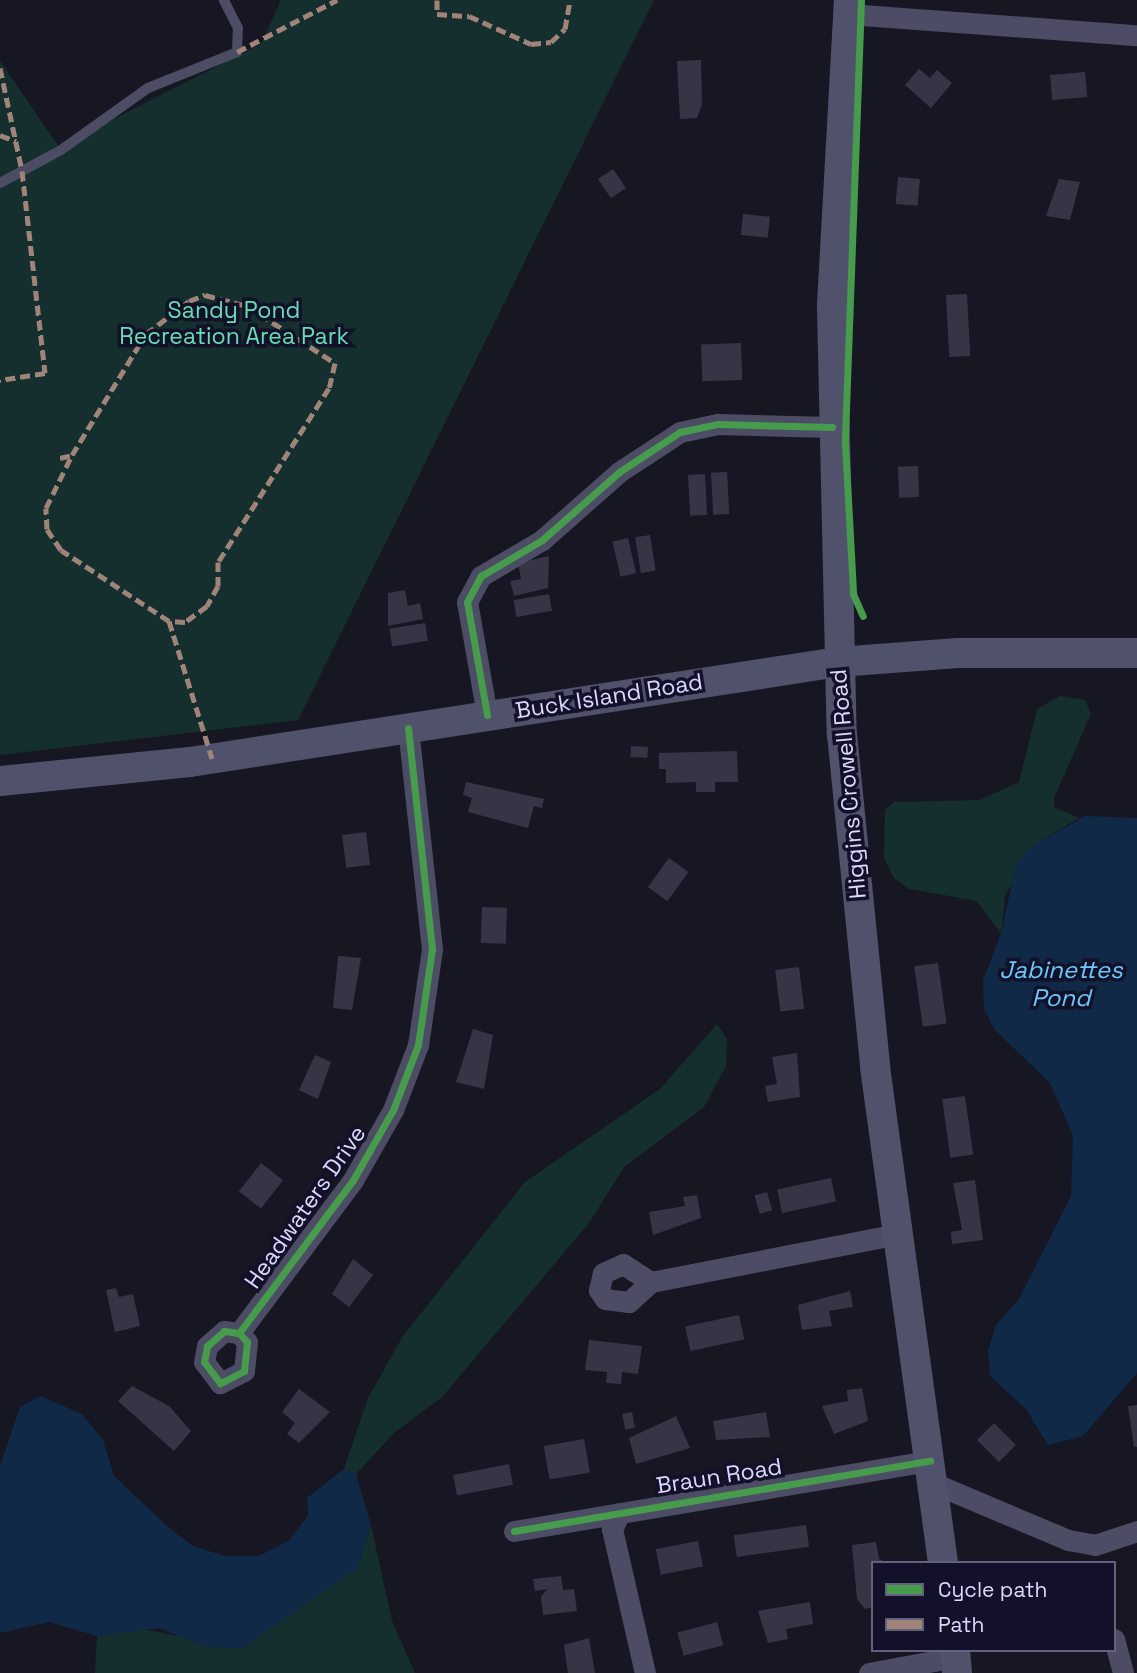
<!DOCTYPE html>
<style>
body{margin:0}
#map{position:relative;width:1137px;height:1673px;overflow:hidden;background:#171723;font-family:"Space Grotesk",sans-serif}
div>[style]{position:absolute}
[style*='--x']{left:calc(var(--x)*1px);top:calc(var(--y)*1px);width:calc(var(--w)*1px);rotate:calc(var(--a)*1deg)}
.green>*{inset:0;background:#142f2d}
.water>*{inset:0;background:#0f2947}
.building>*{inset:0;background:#353545;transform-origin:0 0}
.lane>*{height:10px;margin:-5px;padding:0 5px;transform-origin:5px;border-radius:5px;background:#4c4d64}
.street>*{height:21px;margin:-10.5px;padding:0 10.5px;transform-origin:10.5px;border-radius:10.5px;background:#4c4d64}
.secondary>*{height:30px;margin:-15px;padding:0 15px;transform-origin:15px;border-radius:15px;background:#4f526a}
.quiet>*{height:5px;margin-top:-2.5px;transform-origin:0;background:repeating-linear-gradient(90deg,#a18479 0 10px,transparent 0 15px)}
.cycleway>*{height:7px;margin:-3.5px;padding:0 3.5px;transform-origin:3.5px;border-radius:3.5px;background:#469c4c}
span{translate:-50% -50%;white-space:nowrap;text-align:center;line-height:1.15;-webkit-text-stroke:7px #131129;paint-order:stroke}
.park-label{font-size:23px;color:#66deb3}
.street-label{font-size:23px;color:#dadafe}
.water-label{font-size:24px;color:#6ac8fc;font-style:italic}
.legend{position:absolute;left:871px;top:1561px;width:245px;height:91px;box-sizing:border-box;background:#131129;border:2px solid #63617e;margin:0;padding:9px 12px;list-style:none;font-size:21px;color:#dadafe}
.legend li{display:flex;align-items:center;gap:14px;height:35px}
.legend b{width:35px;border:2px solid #63617e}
</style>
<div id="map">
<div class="green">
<i style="clip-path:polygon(281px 0,654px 0,298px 720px,0 755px,0 61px,59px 147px,261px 44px)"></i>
<i style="clip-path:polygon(1060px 696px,1085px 700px,1091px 714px,1054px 798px,1054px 807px,1079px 818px,1033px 846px,1005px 896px,1001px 934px,977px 901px,909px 889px,894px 878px,884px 858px,885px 810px,894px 802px,980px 800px,1019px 782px,1037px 709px)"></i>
<i style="clip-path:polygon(717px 1024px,727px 1039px,726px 1066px,704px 1107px,624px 1167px,589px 1223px,442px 1397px,394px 1433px,356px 1474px,344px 1469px,368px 1398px,403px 1336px,525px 1182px,660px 1089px)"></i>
<i style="clip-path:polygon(371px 1525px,392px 1621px,415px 1673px,95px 1673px,97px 1636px,137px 1628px,242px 1648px,360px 1559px)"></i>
</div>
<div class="water">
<i style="clip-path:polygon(1085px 816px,1137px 818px,1137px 1373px,1083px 1436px,1048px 1445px,1026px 1409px,990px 1376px,988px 1351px,996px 1325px,1019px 1299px,1071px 1196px,1073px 1136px,1050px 1083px,995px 1030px,984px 1009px,983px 980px,1001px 934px,1016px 864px,1033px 846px)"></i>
<i style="clip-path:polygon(40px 1396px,82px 1414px,103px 1440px,114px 1476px,169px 1528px,193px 1546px,225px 1556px,259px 1556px,288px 1541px,308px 1516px,307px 1498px,344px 1469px,356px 1474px,371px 1525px,357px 1568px,242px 1648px,206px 1647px,159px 1628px,97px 1636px,49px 1622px,0 1633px,0 1466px,20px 1407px)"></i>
</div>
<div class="building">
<i style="clip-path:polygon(701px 60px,702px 105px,697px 118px,680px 119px,677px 61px)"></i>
<i style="clip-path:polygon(919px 69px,930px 78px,937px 70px,952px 83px,931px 108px,905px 85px)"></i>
<i style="left:1085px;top:72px;width:25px;height:35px;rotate:85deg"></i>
<i style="left:613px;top:169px;width:23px;height:18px;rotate:56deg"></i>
<i style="left:898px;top:177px;width:22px;height:27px;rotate:5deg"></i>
<i style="clip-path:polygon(1059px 179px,1080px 182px,1070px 220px,1046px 216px)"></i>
<i style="left:743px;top:214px;width:27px;height:21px;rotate:6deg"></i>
<i style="left:967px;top:294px;width:62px;height:21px;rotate:87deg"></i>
<i style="left:741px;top:343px;width:37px;height:40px;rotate:88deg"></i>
<i style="left:918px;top:466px;width:31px;height:20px;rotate:88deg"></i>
<i style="left:727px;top:472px;width:42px;height:16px;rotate:87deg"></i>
<i style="left:705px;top:474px;width:41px;height:17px;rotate:87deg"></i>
<i style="left:650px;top:535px;width:36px;height:15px;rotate:81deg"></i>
<i style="left:628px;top:538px;width:36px;height:16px;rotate:77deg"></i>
<i style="clip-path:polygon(549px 556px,548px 588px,514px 596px,510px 581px,521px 579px,518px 563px)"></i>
<i style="clip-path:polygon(405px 590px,408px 606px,420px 603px,423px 619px,388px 626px,388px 593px)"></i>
<i style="left:549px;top:594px;width:17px;height:36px;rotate:80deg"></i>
<i style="left:425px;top:623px;width:18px;height:36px;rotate:81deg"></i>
<i style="left:631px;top:746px;width:17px;height:11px;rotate:3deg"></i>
<i style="clip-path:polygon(737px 751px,738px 782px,715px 782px,715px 792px,696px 792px,696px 782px,666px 783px,666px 769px,659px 769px,659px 753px)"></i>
<i style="clip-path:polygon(466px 782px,544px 799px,542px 808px,534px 806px,528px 828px,468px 812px,472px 798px,463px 795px)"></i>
<i style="left:366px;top:832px;width:33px;height:24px;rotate:83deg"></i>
<i style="left:669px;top:858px;width:24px;height:36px;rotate:36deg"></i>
<i style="left:482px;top:907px;width:25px;height:36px;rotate:2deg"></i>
<i style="clip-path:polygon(338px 956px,361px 958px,352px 1010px,333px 1008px)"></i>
<i style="left:938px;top:963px;width:61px;height:24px;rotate:82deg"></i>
<i style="left:799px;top:967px;width:42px;height:24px;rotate:83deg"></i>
<i style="clip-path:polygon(473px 1029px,493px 1035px,484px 1089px,456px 1082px)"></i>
<i style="clip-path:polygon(797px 1053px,800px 1097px,768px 1102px,765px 1086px,777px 1084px,772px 1057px)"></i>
<i style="clip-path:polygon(315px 1055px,331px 1062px,318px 1099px,299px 1090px)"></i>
<i style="left:965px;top:1096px;width:59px;height:23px;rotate:82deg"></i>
<i style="left:261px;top:1163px;width:28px;height:36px;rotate:38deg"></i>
<i style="left:831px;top:1178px;width:24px;height:55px;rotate:78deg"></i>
<i style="clip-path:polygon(975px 1180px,983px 1240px,952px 1244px,951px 1232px,962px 1230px,953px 1183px)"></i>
<i style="left:767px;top:1192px;width:19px;height:13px;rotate:74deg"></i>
<i style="clip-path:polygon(697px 1195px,701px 1218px,653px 1235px,649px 1212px,685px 1206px,683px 1197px)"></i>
<i style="clip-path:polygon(353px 1259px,373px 1275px,349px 1307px,332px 1294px)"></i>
<i style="clip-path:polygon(116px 1288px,119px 1297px,133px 1294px,140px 1326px,115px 1332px,106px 1290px)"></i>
<i style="clip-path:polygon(850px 1291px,853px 1307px,829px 1311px,832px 1326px,802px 1330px,798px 1305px)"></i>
<i style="left:739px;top:1315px;width:25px;height:55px;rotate:78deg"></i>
<i style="clip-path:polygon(589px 1340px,642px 1346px,638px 1374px,622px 1372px,621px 1384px,606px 1383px,607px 1372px,585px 1370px)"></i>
<i style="clip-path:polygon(132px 1386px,169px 1406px,191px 1431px,174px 1451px,118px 1401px)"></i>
<i style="clip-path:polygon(862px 1388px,868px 1421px,834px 1434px,822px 1406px,848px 1401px,847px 1390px)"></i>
<i style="clip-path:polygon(299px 1389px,330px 1412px,299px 1443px,287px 1434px,295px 1423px,282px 1412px)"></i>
<i style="clip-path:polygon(1137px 1405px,1137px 1447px,1134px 1447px,1128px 1406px)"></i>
<i style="left:632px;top:1412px;width:16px;height:10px;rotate:79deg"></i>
<i style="clip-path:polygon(766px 1412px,770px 1437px,716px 1440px,713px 1421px)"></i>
<i style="clip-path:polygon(676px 1416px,690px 1448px,636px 1464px,629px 1438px)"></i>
<i style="left:994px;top:1423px;width:31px;height:24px;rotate:45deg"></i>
<i style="left:584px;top:1439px;width:34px;height:41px;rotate:80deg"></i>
<i style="left:509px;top:1464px;width:21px;height:57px;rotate:79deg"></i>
<i style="left:806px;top:1525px;width:22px;height:73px;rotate:82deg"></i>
<i style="left:698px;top:1541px;width:26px;height:43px;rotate:79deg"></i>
<i style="clip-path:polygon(876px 1542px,879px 1559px,888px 1563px,873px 1563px,873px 1607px,865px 1609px,857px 1599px,852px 1545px)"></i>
<i style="clip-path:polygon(561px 1576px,563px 1590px,574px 1589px,577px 1611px,543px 1615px,541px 1597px,547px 1589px,535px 1591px,533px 1579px)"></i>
<i style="clip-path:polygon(810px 1602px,813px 1624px,786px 1629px,788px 1639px,768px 1643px,758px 1611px)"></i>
<i style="left:717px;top:1622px;width:24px;height:41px;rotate:75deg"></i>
<i style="clip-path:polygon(589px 1638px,595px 1673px,568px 1673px,564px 1645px)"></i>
</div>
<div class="lane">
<i style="--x:0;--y:183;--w:69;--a:-28.4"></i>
<i style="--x:61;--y:150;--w:107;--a:-35.5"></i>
<i style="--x:148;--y:88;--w:96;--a:-22"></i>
<i style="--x:237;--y:52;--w:24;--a:-88"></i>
<i style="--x:238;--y:28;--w:31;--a:-117"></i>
</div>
<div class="street">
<i style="--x:848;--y:14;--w:290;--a:4.2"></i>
<i style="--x:487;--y:715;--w:115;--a:-100"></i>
<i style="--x:467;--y:602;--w:30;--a:-62"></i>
<i style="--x:481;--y:576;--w:71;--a:-30.5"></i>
<i style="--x:542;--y:540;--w:103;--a:-41.4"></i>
<i style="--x:619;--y:472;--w:73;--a:-33.3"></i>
<i style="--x:680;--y:432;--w:39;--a:-12"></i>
<i style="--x:718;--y:424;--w:114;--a:1.5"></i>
<i style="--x:651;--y:1282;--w:30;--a:138"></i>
<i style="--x:629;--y:1302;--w:24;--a:-173"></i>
<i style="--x:605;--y:1299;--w:11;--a:-124"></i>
<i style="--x:599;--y:1290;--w:17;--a:-77"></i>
<i style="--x:603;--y:1273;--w:22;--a:-24"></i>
<i style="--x:623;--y:1264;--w:33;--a:33"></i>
<i style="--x:651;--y:1282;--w:251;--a:-11"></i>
<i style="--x:239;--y:1333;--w:12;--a:48"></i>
<i style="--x:247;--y:1342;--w:29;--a:96"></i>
<i style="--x:244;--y:1371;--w:27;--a:153"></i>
<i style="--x:220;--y:1383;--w:26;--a:-127"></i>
<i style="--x:204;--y:1362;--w:16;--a:-79"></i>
<i style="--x:207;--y:1346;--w:23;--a:-41"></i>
<i style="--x:224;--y:1331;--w:15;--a:8"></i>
<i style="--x:239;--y:1333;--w:191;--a:-53.3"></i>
<i style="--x:353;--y:1180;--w:81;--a:-60.3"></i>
<i style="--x:393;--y:1110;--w:70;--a:-69"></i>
<i style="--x:418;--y:1045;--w:97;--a:-81.7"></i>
<i style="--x:432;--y:949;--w:222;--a:-96.2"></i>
<i style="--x:933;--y:1483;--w:147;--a:22.9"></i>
<i style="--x:1068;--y:1540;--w:27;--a:10"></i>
<i style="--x:1095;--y:1545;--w:44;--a:-18.4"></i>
<i style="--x:620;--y:1513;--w:18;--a:117"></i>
<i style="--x:612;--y:1529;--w:148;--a:77.1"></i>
<i style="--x:514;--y:1531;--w:422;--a:-9.6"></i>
<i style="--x:1114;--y:1639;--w:35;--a:75"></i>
<i style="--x:869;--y:1673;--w:87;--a:-10.5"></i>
</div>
<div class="secondary">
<i style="--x:849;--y:0;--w:307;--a:93.2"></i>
<i style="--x:832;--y:307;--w:427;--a:88.7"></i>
<i style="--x:842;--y:734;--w:335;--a:84.3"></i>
<i style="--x:875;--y:1067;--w:501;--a:82.19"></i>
<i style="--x:0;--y:781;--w:191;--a:-5.7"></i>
<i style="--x:190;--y:762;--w:656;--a:-8.77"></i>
<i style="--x:838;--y:662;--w:120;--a:-4.3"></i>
<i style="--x:958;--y:653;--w:179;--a:0"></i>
<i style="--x:955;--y:1650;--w:23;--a:85"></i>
</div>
<div class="quiet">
<i style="--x:437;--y:0;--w:14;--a:90"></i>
<i style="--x:437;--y:14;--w:32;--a:4"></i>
<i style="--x:469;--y:16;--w:68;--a:24.3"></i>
<i style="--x:531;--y:44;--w:20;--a:-6"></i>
<i style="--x:551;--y:42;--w:19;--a:-43"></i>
<i style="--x:565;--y:29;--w:29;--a:-80"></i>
<i style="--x:237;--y:52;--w:113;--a:-27.5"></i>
<i style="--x:0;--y:68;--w:105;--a:77.9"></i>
<i style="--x:22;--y:171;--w:203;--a:83.5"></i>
<i style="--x:45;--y:373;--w:46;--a:171.2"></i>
<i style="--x:0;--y:135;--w:17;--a:21"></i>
<i style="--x:60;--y:458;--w:12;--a:-14"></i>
<i style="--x:72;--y:455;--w:142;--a:-58.6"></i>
<i style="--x:146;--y:334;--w:54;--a:-37.5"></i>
<i style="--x:189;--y:301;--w:17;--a:-21"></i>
<i style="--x:205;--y:295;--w:43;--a:14.7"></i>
<i style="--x:247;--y:306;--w:105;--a:32.9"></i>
<i style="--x:335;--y:363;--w:26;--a:103"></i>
<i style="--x:329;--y:388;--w:206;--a:122.5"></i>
<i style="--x:218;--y:562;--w:24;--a:90"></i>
<i style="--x:218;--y:586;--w:23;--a:119"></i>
<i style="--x:207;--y:606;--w:27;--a:144"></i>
<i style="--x:185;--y:622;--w:16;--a:-176"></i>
<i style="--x:169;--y:621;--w:129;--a:-146.7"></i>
<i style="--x:61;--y:550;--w:25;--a:-124"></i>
<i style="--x:47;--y:529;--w:21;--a:-93"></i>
<i style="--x:46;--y:508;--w:59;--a:-63.9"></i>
<i style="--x:169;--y:621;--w:144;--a:72.6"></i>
</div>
<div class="cycleway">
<i style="--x:861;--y:0;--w:444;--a:92.1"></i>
<i style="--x:845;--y:444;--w:150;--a:86.9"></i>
<i style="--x:853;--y:594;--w:24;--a:66"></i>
<i style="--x:487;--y:715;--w:115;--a:-100"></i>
<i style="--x:467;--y:602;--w:30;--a:-62"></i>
<i style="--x:481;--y:576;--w:71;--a:-30.5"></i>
<i style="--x:542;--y:540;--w:103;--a:-41.4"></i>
<i style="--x:619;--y:472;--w:73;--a:-33.3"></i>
<i style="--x:680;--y:432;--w:39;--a:-12"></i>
<i style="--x:718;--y:424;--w:114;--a:1.5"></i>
<i style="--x:239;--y:1333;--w:12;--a:48"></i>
<i style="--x:247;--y:1342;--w:29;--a:96"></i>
<i style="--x:244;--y:1371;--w:27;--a:153"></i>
<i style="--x:220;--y:1383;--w:26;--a:-127"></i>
<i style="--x:204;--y:1362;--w:16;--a:-79"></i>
<i style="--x:207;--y:1346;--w:23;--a:-41"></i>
<i style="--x:224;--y:1331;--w:15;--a:8"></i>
<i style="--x:239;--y:1333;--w:191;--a:-53.3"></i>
<i style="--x:353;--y:1180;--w:81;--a:-60.3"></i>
<i style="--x:393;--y:1110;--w:70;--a:-69"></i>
<i style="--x:418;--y:1045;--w:97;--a:-81.7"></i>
<i style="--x:432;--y:949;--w:222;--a:-96.2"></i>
<i style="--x:514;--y:1531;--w:422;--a:-9.6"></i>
</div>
<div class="park-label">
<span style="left:234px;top:323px">Sandy Pond<br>Recreation Area Park</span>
</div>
<div class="street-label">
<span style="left:609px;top:696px;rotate:-9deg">Buck Island Road</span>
<span style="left:848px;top:784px;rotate:-95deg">Higgins Crowell Road</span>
<span style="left:305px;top:1207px;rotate:-55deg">Headwaters Drive</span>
<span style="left:719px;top:1476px;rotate:-9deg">Braun Road</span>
</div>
<div class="water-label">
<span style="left:1061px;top:984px">Jabinettes<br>Pond</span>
</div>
<ul class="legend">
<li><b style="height:9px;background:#469c4c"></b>Cycle path</li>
<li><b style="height:9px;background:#a18479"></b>Path</li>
</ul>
</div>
